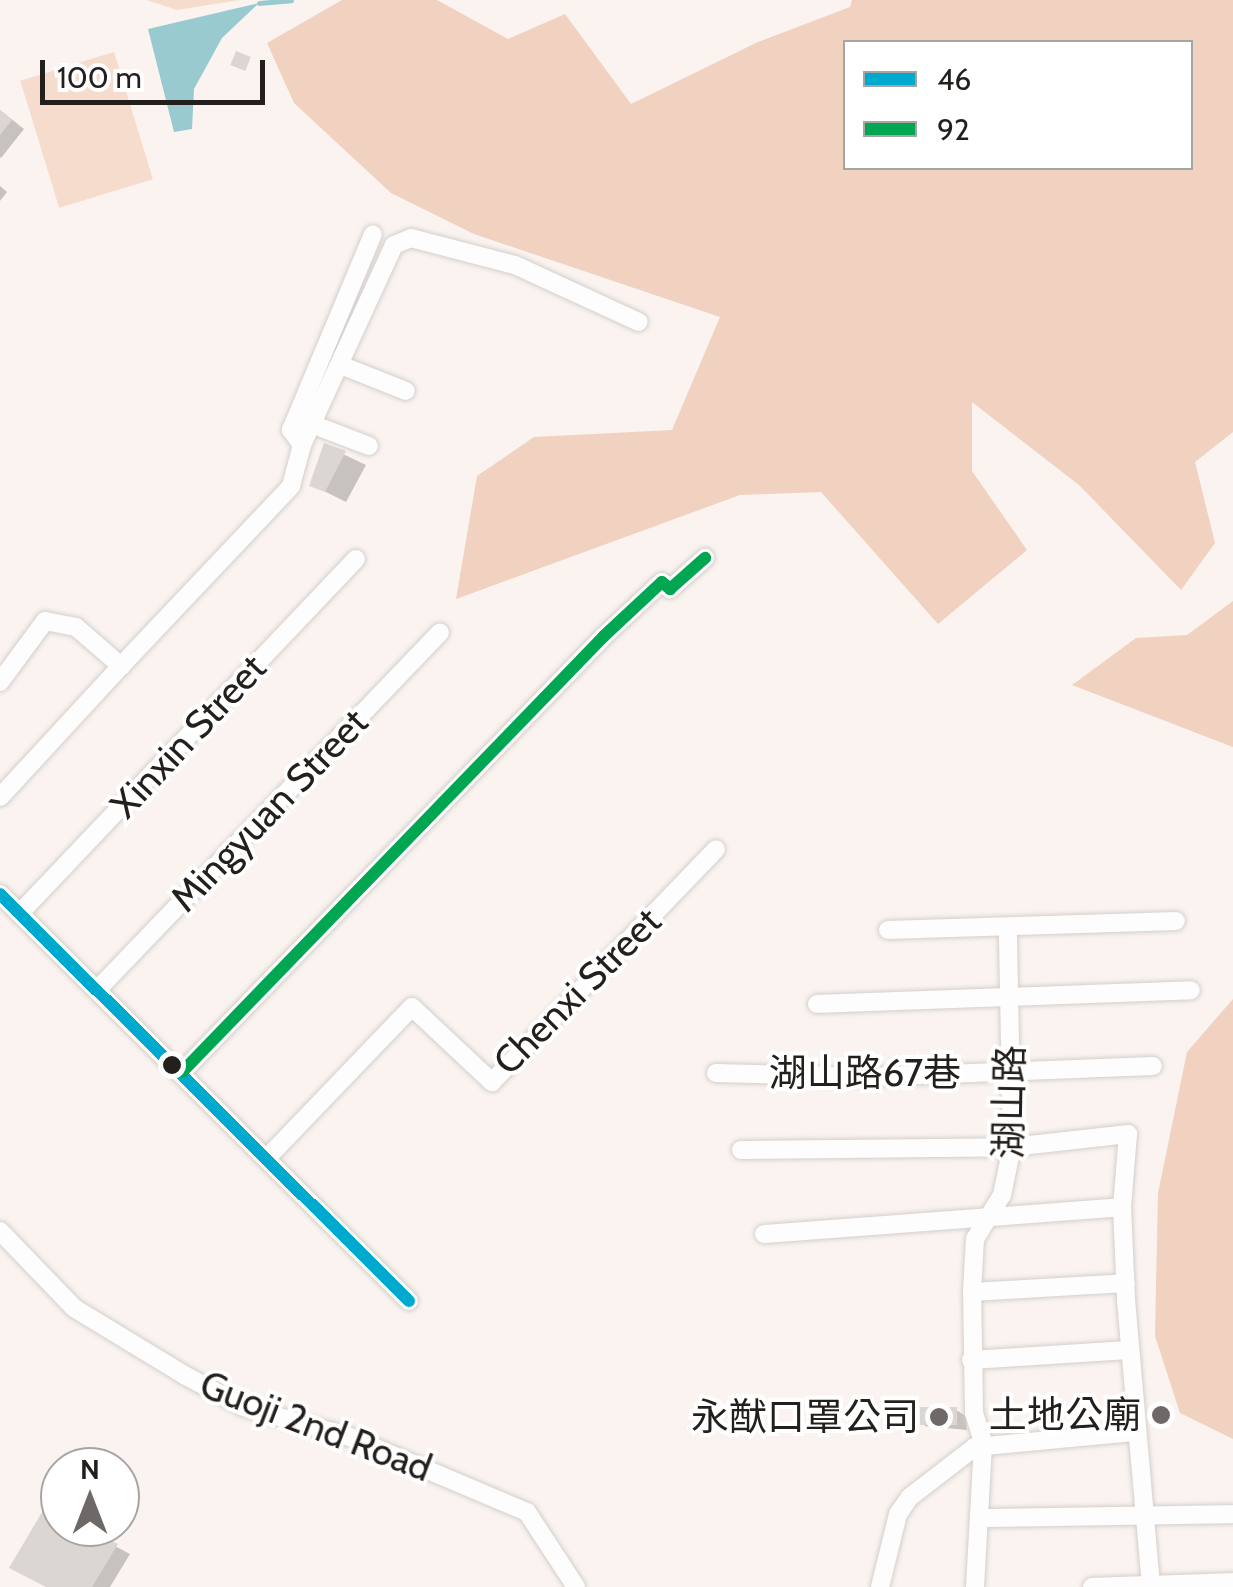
<!DOCTYPE html>
<meta charset="utf-8">
<style>
body{margin:0}
#map{position:relative;width:1233px;height:1587px;overflow:hidden;background:#faf3ef;font-family:Cabin,"Noto Sans TC",sans-serif}
div>[style]{position:absolute}
[style*='--x']{left:calc(var(--x)*1px);top:calc(var(--y)*1px);width:calc(var(--w)*1px);rotate:calc(var(--a)*1deg)}
.green>*{inset:0;background:#f5dccd;transform-origin:0 0}
.forest>*{inset:0;background:#f1d1bf}
.water>*{inset:0;background:#99cad0}
.shadow>*{inset:0;background:#0003}
.stream>*{height:5px;margin:-2.5px;padding:0 2.5px;transform-origin:2.5px;border-radius:2.5px;background:#99cad0}
.building>*{inset:0;background:#dbd6d2;transform-origin:0 0}
.roads{filter:drop-shadow(0 0 2px #d4cfcc) drop-shadow(0 0 2px #d4cfcc)}
.minor>*{height:18px;margin:-9px;padding:0 9px;transform-origin:9px;border-radius:9px;background:#fefdfd}
.bus-1>*{height:12px;margin:-6px;padding:0 6px;transform-origin:6px;border-radius:6px;background:#00a9ce}
.bus-2>*{height:12px;margin:-6px;padding:0 6px;transform-origin:6px;border-radius:6px;background:#00a651}
.dots>*{width:28px;height:28px;translate:-50% -50%;box-sizing:border-box;border:5px solid #fff;border-radius:50%}
span{translate:-50% -50%;white-space:nowrap;text-align:center;line-height:1.15;-webkit-text-stroke:8px #fff;paint-order:stroke}
.street-label{font-size:38px;color:#231f1c}
.poi-label{font-size:38px;color:#231f1c}
.right{translate:-100% -50%;text-align:right}
.legend{position:absolute;left:843px;top:40px;width:350px;height:130px;box-sizing:border-box;background:#fff;border:2px solid #a7a5a4;margin:0;padding:12px 18px;list-style:none;font-size:30px;color:#231f1c}
.legend li{display:flex;align-items:center;gap:20px;height:50px}
.legend b{width:50px;border:2px solid #a7a5a4}
.north{position:absolute;left:40px;top:1447px;width:100px;height:100px;box-sizing:border-box;background:#fff;border:2px solid #a7a5a4;border-radius:50%;rotate:0deg;font-size:28px;font-weight:700;line-height:40px;text-align:center;color:#231f1c}
.north::after{content:'';display:block;margin:auto;width:35px;height:45px;background:#6e6966;clip-path:polygon(50% 0,100% 100%,50% 72%,0 100%)}
.scale{position:absolute;left:40px;top:60px;width:225px;height:45px;box-sizing:border-box;border:5px solid #231f1c;border-top:0;padding-left:12px;font-size:30px;line-height:35px;white-space:nowrap;color:#231f1c;-webkit-text-stroke:8px #fff;paint-order:stroke}
</style>
<div id="map">
<div class="green">
<i style="clip-path:polygon(147px 0,240px 0,177px 10px)"></i>
<i style="left:114px;top:52px;width:133px;height:98px;rotate:73deg"></i>
</div>
<div class="forest">
<i style="clip-path:polygon(evenodd,342px 0,437px 0,508px 39px,565px 14px,631px 104px,758px 42px,850px 7px,852px 0,1233px 0,1233px 432px,1195px 462px,1215px 543px,1181px 590px,1079px 485px,972px 402px,972px 471px,1027px 550px,938px 624px,821px 492px,740px 495px,456px 599px,477px 476px,534px 437px,672px 430px,720px 317px,474px 234px,391px 193px,294px 103px,267px 43px,342px 0,846px 42px,1190px 42px,1190px 168px,846px 168px,846px 42px)"></i>
<i style="clip-path:polygon(1233px 601px,1233px 747px,1072px 685px,1136px 638px,1187px 635px)"></i>
<i style="clip-path:polygon(1233px 999px,1233px 1439px,1180px 1413px,1155px 1336px,1158px 1193px,1187px 1052px)"></i>
</div>
<div class="water">
<i style="clip-path:polygon(259px 3px,222px 38px,194px 89px,192px 129px,174px 132px,148px 29px)"></i>
</div>
<div class="shadow">
<i style="clip-path:polygon(0 110px,24px 129px,1px 158px,0 157px)"></i>
<i style="clip-path:polygon(0 186px,7px 192px,0 201px)"></i>
<i style="clip-path:polygon(326px 446px,366px 465px,346px 502px,312px 485px)"></i>
<i style="clip-path:polygon(956px 1410px,966px 1416px,967px 1430px,924px 1426px)"></i>
<i style="clip-path:polygon(60px 1517px,60px 1527px,79px 1527px,130px 1554px,110px 1587px,50px 1587px)"></i>
</div>
<div class="stream">
<i style="--x:259;--y:3;--w:32;--a:-5"></i>
</div>
<div class="building">
<i style="left:236px;top:51px;width:16px;height:15px;rotate:22deg"></i>
<i style="clip-path:polygon(0 110px,12px 120px,0 135px)"></i>
<i style="clip-path:polygon(324px 443px,346px 451px,325px 492px,309px 486px)"></i>
<i style="left:957px;top:1407px;width:18px;height:37px;rotate:90deg"></i>
<i style="clip-path:polygon(45px 1507px,60px 1514px,60px 1527px,84px 1527px,118px 1544px,92px 1587px,46px 1587px,9px 1568px)"></i>
</div>
<div class="roads">
<div class="minor">
<i style="--x:348;--y:368;--w:62;--a:21.6"></i>
<i style="--x:322;--y:428;--w:50;--a:21"></i>
<i style="--x:302;--y:445;--w:220;--a:-65.3"></i>
<i style="--x:394;--y:245;--w:18;--a:-22"></i>
<i style="--x:411;--y:238;--w:107;--a:14.6"></i>
<i style="--x:515;--y:265;--w:136;--a:24.7"></i>
<i style="--x:121;--y:666;--w:248;--a:-46.6"></i>
<i style="--x:291;--y:486;--w:42;--a:-75"></i>
<i style="--x:302;--y:445;--w:19;--a:-126"></i>
<i style="--x:291;--y:430;--w:212;--a:-67.3"></i>
<i style="--x:0;--y:682;--w:76;--a:-53.6"></i>
<i style="--x:45;--y:621;--w:32;--a:11"></i>
<i style="--x:76;--y:627;--w:60;--a:40.9"></i>
<i style="--x:121;--y:666;--w:178;--a:132.7"></i>
<i style="--x:0;--y:894;--w:577;--a:44.86"></i>
<i style="--x:20;--y:913;--w:488;--a:-46.5"></i>
<i style="--x:888;--y:930;--w:288;--a:-1.8"></i>
<i style="--x:98;--y:989;--w:494;--a:-46.2"></i>
<i style="--x:817;--y:1004;--w:374;--a:-2.1"></i>
<i style="--x:182;--y:1072;--w:607;--a:-45.93"></i>
<i style="--x:604;--y:636;--w:79;--a:-43"></i>
<i style="--x:662;--y:582;--w:11;--a:41"></i>
<i style="--x:670;--y:589;--w:47;--a:-41.5"></i>
<i style="--x:716;--y:1073;--w:153;--a:1.5"></i>
<i style="--x:869;--y:1077;--w:284;--a:-2.2"></i>
<i style="--x:741;--y:1150;--w:271;--a:-0.6"></i>
<i style="--x:1012;--y:1147;--w:117;--a:-6.4"></i>
<i style="--x:1128;--y:1134;--w:73;--a:94.7"></i>
<i style="--x:1122;--y:1207;--w:93;--a:87.5"></i>
<i style="--x:1126;--y:1300;--w:288;--a:85"></i>
<i style="--x:267;--y:1158;--w:209;--a:-46.2"></i>
<i style="--x:412;--y:1007;--w:110;--a:43.2"></i>
<i style="--x:492;--y:1082;--w:323;--a:-46.1"></i>
<i style="--x:0;--y:1231;--w:107;--a:46.1"></i>
<i style="--x:74;--y:1308;--w:131;--a:31.3"></i>
<i style="--x:186;--y:1376;--w:66;--a:28.1"></i>
<i style="--x:244;--y:1407;--w:110;--a:15.8"></i>
<i style="--x:350;--y:1437;--w:192;--a:23"></i>
<i style="--x:527;--y:1512;--w:90;--a:56.8"></i>
<i style="--x:764;--y:1234;--w:359;--a:-4.3"></i>
<i style="--x:972;--y:1292;--w:154;--a:-3.3"></i>
<i style="--x:971;--y:1360;--w:158;--a:-3.6"></i>
<i style="--x:983;--y:1518;--w:250;--a:-0.9"></i>
<i style="--x:880;--y:1587;--w:75;--a:-76.1"></i>
<i style="--x:898;--y:1514;--w:21;--a:-55"></i>
<i style="--x:910;--y:1497;--w:82;--a:-37.6"></i>
<i style="--x:975;--y:1447;--w:161;--a:-5.4"></i>
<i style="--x:975;--y:1587;--w:145;--a:-86.8"></i>
<i style="--x:983;--y:1442;--w:30;--a:-107"></i>
<i style="--x:974;--y:1413;--w:121;--a:-90.9"></i>
<i style="--x:972;--y:1292;--w:53;--a:-86.8"></i>
<i style="--x:975;--y:1239;--w:52;--a:-58.5"></i>
<i style="--x:1002;--y:1195;--w:49;--a:-78.2"></i>
<i style="--x:1012;--y:1147;--w:216;--a:-91.1"></i>
<i style="--x:1092;--y:1587;--w:141;--a:-2"></i>
</div>
</div>
<div class="bus-1">
<i style="--x:0;--y:894;--w:577;--a:44.86"></i>
</div>
<div class="bus-2">
<i style="--x:182;--y:1072;--w:607;--a:-45.93"></i>
<i style="--x:604;--y:636;--w:79;--a:-43"></i>
<i style="--x:662;--y:582;--w:11;--a:41"></i>
<i style="--x:670;--y:589;--w:47;--a:-41.5"></i>
</div>
<div class="dots">
<i style="left:172px;top:1065px;background:#231f1c"></i>
<i style="left:1161px;top:1415px;background:#6e6966"></i>
<i style="left:939px;top:1417px;background:#6e6966"></i>
</div>
<div class="street-label">
<span style="left:188px;top:736px;rotate:-47deg">Xinxin Street</span>
<span style="left:269px;top:810px;rotate:-46deg">Mingyuan Street</span>
<span style="left:577px;top:991px;rotate:-45deg">Chenxi Street</span>
<span style="left:865px;top:1073px">湖山路67巷</span>
<span style="left:1009px;top:1102px;rotate:-89deg">湖山路</span>
<span style="left:316px;top:1426px;rotate:21deg">Guoji 2nd Road</span>
</div>
<div class="poi-label">
<span class="right" style="left:1141px;top:1415px">土地公廟</span>
<span class="right" style="left:919px;top:1417px">永猷口罩公司</span>
</div>
<ul class="legend">
<li><b style="height:12px;background:#00a9ce"></b>46</li>
<li><b style="height:12px;background:#00a651"></b>92</li>
</ul>
<div class="north">N</div>
<div class="scale">100 m</div>
</div>
